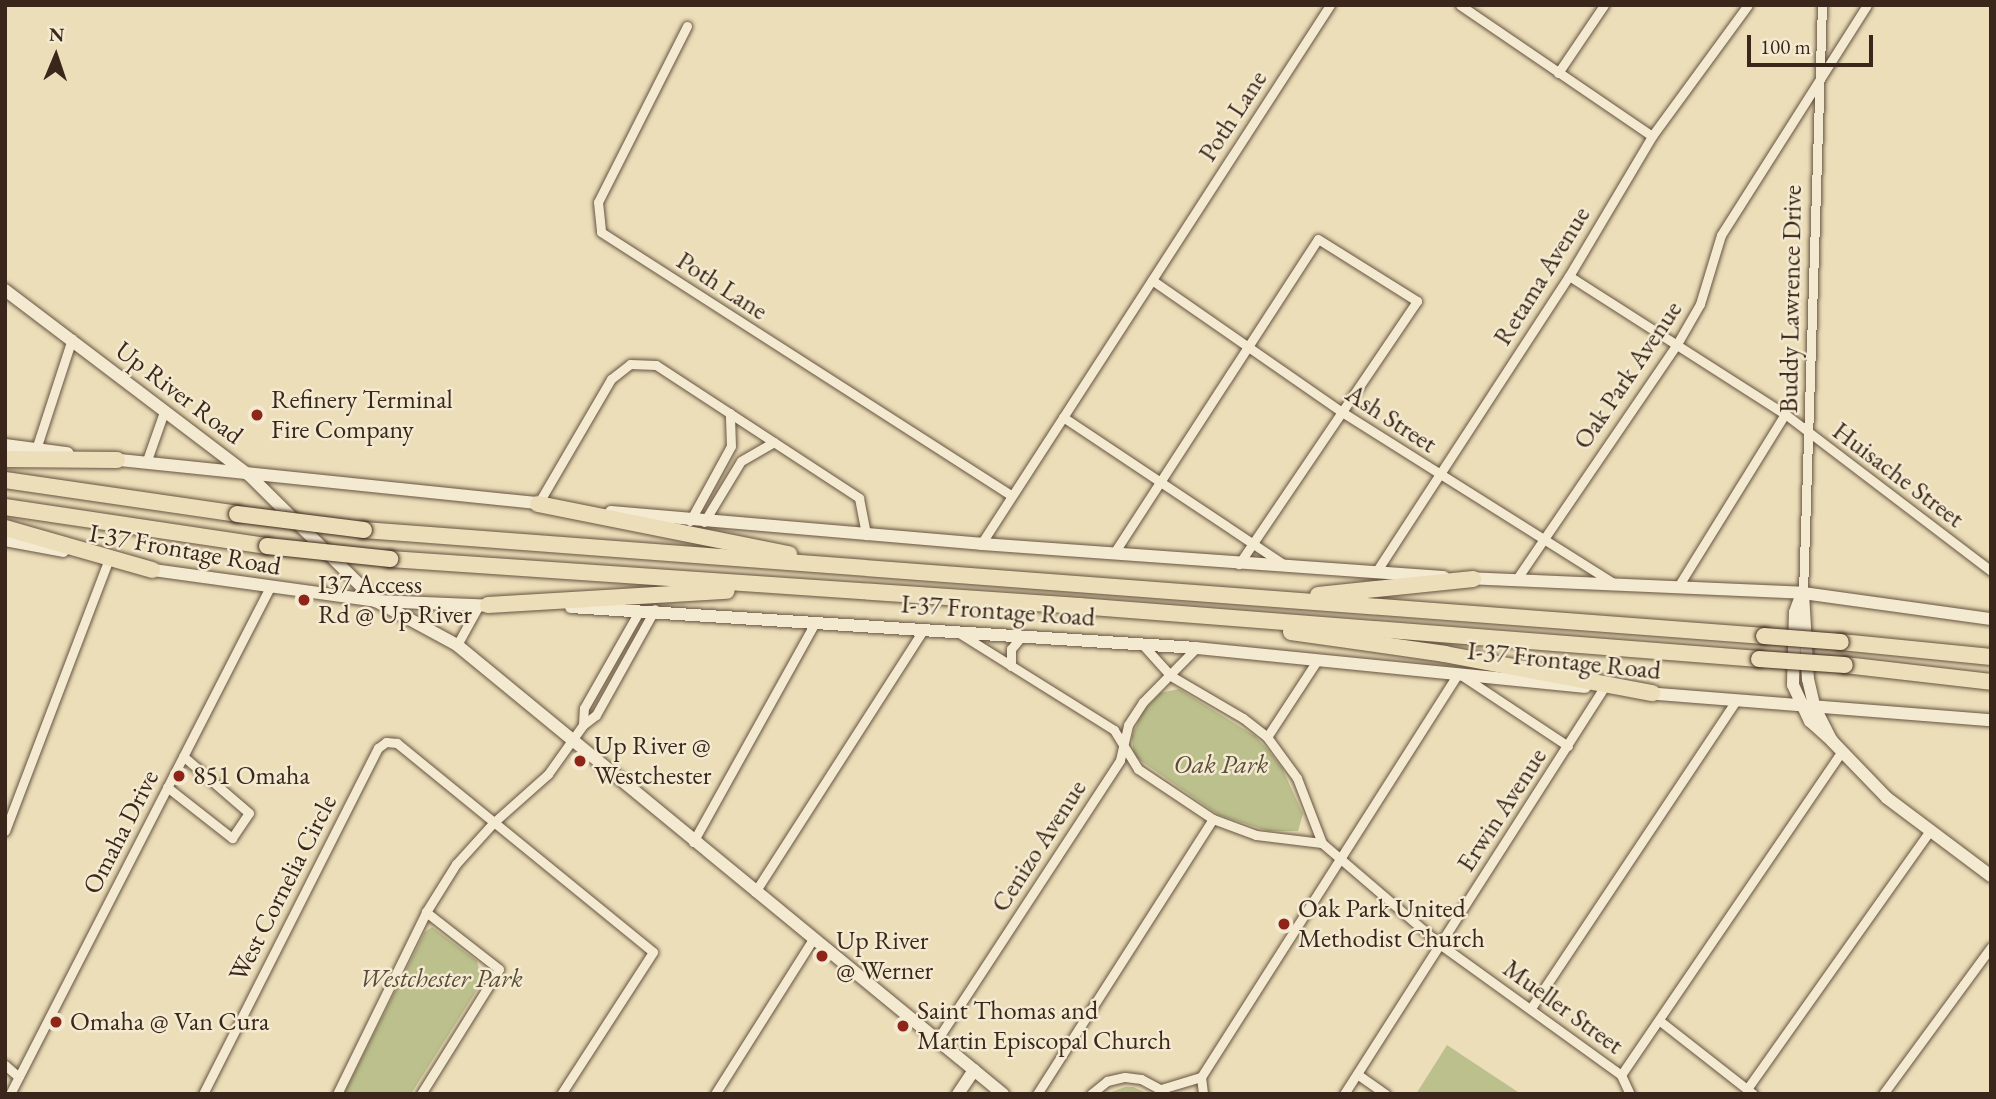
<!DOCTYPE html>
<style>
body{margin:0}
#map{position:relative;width:1996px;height:1099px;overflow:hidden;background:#ecdeb8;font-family:"EB Garamond",serif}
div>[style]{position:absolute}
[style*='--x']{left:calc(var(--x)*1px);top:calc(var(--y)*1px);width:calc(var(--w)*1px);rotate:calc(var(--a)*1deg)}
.green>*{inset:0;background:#bcc08c}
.roads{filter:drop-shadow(0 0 2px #665442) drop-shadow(0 0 2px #665442)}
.street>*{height:9px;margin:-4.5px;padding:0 4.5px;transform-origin:4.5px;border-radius:4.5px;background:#f3ead1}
.secondary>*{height:12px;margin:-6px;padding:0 6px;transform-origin:6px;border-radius:6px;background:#f3ead1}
.highway>*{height:16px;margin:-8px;padding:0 8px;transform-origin:8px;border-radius:8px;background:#ecdeb8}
.bridges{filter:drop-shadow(0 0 2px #3a261a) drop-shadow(0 0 2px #3a261a)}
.highway-bridge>*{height:16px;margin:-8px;padding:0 8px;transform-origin:8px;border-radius:8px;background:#ecdeb8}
.dots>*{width:19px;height:19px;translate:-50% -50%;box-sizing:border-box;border:4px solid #f3ead1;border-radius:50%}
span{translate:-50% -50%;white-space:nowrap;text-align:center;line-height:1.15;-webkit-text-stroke:5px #f3ead1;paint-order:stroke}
.street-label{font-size:26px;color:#3a261a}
.poi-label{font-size:26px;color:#3a261a}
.left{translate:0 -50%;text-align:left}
.park-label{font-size:26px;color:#5a4c36;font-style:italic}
.frame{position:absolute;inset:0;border:7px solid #3a261a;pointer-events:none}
.north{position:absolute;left:21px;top:21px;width:70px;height:70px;-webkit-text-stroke:5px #f3ead1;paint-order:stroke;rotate:2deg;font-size:19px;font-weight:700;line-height:28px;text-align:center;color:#3a261a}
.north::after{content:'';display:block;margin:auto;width:24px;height:32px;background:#3a261a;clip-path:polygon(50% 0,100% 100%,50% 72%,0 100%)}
.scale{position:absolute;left:1747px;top:35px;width:126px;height:32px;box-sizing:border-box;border:4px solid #3a261a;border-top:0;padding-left:9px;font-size:21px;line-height:24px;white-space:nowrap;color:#3a261a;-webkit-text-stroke:5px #f3ead1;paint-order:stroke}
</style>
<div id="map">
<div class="green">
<i style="clip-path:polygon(1179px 689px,1255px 736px,1268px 750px,1282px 768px,1303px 814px,1298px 831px,1268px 831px,1219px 815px,1134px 756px,1132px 736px,1142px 713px,1160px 693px)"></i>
<i style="clip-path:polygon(432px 927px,477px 961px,482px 982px,411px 1094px,344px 1094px,425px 932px)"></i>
<i style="clip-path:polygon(1447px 1045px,1465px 1057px,1521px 1094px,1416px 1094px)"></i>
<i style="clip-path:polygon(1125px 1087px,1133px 1087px,1149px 1094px,1106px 1094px)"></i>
</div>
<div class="roads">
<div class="street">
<i style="--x:1460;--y:5;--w:232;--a:34.3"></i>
<i style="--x:687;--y:26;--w:197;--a:116.8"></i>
<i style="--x:598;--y:202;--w:30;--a:84"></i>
<i style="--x:601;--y:232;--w:488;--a:32.7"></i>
<i style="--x:1558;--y:73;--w:82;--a:-55.9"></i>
<i style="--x:1569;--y:276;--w:256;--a:32.6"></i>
<i style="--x:1785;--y:414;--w:259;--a:37.3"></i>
<i style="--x:1152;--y:280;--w:231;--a:34.8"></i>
<i style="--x:1342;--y:412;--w:321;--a:32.2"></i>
<i style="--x:1063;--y:417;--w:267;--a:33.7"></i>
<i style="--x:36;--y:449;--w:116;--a:-71.9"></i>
<i style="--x:146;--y:463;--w:54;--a:-70.6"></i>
<i style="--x:538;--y:504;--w:145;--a:-59.7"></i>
<i style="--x:611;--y:379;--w:24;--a:-38"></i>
<i style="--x:630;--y:364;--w:26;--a:2"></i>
<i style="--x:656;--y:365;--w:243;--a:33.2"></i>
<i style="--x:859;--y:498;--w:38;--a:79"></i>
<i style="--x:690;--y:521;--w:85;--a:-61.3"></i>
<i style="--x:731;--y:446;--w:33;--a:-92"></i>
<i style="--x:704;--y:522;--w:71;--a:-58.8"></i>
<i style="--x:741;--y:461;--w:38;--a:-30"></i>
<i style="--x:981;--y:544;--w:642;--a:-57.08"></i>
<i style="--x:1114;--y:553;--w:374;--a:-57"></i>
<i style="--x:1318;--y:239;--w:117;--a:32.1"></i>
<i style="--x:1417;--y:301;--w:318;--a:124.1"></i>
<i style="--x:1376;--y:572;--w:353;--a:-56.9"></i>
<i style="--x:1569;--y:276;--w:163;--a:-59.3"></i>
<i style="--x:1652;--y:136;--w:162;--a:-53.8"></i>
<i style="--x:1516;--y:580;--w:286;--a:-55.7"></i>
<i style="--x:1677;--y:344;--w:46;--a:-60.1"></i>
<i style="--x:1700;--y:304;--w:72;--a:-73.1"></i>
<i style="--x:1721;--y:235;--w:272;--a:-57.6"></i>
<i style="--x:1679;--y:585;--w:201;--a:-58.2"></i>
<i style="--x:1803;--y:593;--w:588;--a:-88.15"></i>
<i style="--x:959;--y:633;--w:183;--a:32"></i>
<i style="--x:1114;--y:730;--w:46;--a:58.4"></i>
<i style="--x:1138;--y:769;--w:90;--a:33.7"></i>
<i style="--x:1213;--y:819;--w:46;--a:20.4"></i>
<i style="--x:1256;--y:835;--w:66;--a:6.9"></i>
<i style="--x:1142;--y:644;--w:43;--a:47.8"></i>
<i style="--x:1171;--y:676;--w:83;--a:30.3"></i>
<i style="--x:1243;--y:718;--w:31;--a:38"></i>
<i style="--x:1267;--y:737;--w:51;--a:53.8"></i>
<i style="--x:1297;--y:778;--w:70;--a:69"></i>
<i style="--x:1322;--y:843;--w:157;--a:40.6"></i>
<i style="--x:1441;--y:945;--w:222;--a:35.8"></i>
<i style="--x:1621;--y:1075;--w:21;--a:65"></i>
<i style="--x:457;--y:645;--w:46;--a:-61.2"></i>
<i style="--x:1011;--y:666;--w:17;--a:-90"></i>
<i style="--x:1011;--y:649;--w:17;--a:-50"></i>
<i style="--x:583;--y:725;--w:17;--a:-87"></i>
<i style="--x:584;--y:708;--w:113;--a:-60.3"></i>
<i style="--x:1267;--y:737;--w:90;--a:-56.8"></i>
<i style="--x:167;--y:787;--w:83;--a:38.1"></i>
<i style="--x:232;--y:838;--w:30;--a:-56"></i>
<i style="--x:249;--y:813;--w:87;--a:-139.2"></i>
<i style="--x:5;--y:831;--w:289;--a:-69.1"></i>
<i style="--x:693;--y:842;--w:253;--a:-60.9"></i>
<i style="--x:755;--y:892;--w:313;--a:-57.3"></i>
<i style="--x:1531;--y:1008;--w:369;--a:-56.3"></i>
<i style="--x:1660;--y:1021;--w:118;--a:38.1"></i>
<i style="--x:937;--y:1040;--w:334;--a:-56.8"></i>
<i style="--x:1120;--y:760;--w:36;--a:-77"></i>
<i style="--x:1128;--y:725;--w:27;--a:-57"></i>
<i style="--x:1143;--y:702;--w:76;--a:-45.5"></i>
<i style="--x:5;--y:1065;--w:18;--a:41"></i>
<i style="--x:1357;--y:1074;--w:35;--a:35"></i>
<i style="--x:1621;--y:1075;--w:390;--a:-55.7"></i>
<i style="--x:1201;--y:1077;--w:17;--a:83"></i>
<i style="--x:1161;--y:1089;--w:42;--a:-16.7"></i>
<i style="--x:1201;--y:1077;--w:479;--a:-57.5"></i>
<i style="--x:1458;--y:673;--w:132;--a:33.6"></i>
<i style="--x:1747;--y:1089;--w:316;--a:-54.7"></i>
<i style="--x:10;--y:1094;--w:568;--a:-62.85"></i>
<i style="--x:203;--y:1094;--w:388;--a:-63.2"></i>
<i style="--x:378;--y:748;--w:10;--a:-37"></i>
<i style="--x:386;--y:742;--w:11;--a:5"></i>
<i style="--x:397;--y:743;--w:330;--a:39.2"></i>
<i style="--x:653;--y:952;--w:169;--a:122.9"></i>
<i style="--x:337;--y:1094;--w:203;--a:-63.9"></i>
<i style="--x:426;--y:912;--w:57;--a:-58"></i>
<i style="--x:456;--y:864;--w:55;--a:-47.9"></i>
<i style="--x:493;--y:823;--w:74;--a:-41.7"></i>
<i style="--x:548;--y:774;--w:60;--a:-54.5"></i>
<i style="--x:583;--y:725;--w:16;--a:-38"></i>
<i style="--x:596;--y:715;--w:121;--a:-60.9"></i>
<i style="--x:421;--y:1094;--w:147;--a:-58"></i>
<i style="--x:499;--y:969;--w:93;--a:-142"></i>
<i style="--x:715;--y:1094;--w:183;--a:-57.7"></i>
<i style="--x:1037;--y:1094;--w:326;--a:-57.4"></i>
<i style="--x:1091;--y:1094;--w:21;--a:-39"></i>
<i style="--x:1107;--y:1081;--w:18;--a:-13"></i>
<i style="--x:1125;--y:1077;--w:16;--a:7"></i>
<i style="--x:1141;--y:1079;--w:26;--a:28"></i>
<i style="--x:1344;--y:1094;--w:481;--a:-57.4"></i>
<i style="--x:1883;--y:1094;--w:182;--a:-53.7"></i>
</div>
<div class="secondary">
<i style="--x:5;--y:290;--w:306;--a:37.2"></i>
<i style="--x:249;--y:475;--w:179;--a:44.8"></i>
<i style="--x:376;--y:601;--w:92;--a:28.5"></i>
<i style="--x:457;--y:645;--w:707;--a:39.43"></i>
<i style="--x:5;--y:445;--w:63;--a:7.4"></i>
<i style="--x:110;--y:459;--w:436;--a:5.9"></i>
<i style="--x:611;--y:512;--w:371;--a:4.9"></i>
<i style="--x:981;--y:544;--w:464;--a:4.1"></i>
<i style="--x:5;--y:540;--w:59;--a:10.7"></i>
<i style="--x:146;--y:569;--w:232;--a:7.9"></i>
<i style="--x:376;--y:601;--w:120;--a:2.4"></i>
<i style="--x:1466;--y:578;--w:337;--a:2.5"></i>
<i style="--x:1803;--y:593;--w:190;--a:7.9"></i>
<i style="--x:1802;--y:593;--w:20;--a:110"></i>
<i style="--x:1795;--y:612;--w:73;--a:91.6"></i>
<i style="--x:1793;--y:685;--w:40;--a:65"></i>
<i style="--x:1810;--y:721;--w:30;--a:42"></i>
<i style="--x:1803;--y:593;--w:86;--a:86.7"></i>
<i style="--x:1808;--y:679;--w:28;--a:77"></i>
<i style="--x:1814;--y:706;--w:39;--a:63"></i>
<i style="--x:1832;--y:741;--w:79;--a:46"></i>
<i style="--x:1887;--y:798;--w:130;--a:36.9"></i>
<i style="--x:571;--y:607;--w:626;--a:3.75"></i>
<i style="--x:1196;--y:648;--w:391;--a:5.7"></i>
<i style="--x:1645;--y:693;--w:347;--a:4.5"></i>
<i style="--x:958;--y:1094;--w:29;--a:-56"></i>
</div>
<div class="highway">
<i style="--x:5;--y:459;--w:112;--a:0.5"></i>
<i style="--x:5;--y:480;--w:234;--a:8.3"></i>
<i style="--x:538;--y:504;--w:256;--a:11.3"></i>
<i style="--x:5;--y:507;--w:265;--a:8.5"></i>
<i style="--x:5;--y:528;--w:153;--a:15.9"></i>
<i style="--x:364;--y:530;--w:1404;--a:4.33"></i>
<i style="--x:390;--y:559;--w:691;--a:3.9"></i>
<i style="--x:1079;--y:606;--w:682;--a:4.46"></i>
<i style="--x:1318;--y:595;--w:156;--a:-5.9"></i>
<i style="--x:488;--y:605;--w:239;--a:-3.4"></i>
<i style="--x:1291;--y:632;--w:156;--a:8.1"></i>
<i style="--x:1445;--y:654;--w:211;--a:10.7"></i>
<i style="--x:1841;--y:642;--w:151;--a:5.7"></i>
<i style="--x:1845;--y:665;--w:147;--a:6.6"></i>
</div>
</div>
<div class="bridges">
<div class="highway-bridge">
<i style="--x:237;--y:514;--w:128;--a:7.2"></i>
<i style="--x:267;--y:546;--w:124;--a:6"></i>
<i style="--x:1764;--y:636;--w:77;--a:4.5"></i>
<i style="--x:1759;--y:659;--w:86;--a:4"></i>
</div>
</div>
<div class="dots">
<i style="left:257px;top:415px;background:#8f2418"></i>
<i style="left:304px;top:600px;background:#8f2418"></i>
<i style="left:580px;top:761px;background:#8f2418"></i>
<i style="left:179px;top:776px;background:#8f2418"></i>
<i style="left:1284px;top:924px;background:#8f2418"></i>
<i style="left:822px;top:956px;background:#8f2418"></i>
<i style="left:56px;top:1022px;background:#8f2418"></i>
<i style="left:903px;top:1026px;background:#8f2418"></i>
</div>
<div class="street-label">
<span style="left:1233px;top:116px;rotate:-57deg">Poth Lane</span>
<span style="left:1542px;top:276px;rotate:-58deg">Retama Avenue</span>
<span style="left:722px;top:286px;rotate:33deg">Poth Lane</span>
<span style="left:1791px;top:299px;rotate:-89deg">Buddy Lawrence Drive</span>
<span style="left:1628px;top:375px;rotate:-56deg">Oak Park Avenue</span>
<span style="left:179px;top:393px;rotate:37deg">Up River Road</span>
<span style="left:1391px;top:419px;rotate:33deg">Ash Street</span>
<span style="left:1898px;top:475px;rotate:37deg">Huisache Street</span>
<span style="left:185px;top:550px;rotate:10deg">I-37 Frontage Road</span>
<span style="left:998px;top:611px;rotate:4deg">I-37 Frontage Road</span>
<span style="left:1564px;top:661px;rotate:6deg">I-37 Frontage Road</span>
<span style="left:1502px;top:810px;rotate:-57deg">Erwin Avenue</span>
<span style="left:121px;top:832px;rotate:-63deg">Omaha Drive</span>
<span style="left:1039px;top:846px;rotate:-57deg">Cenizo Avenue</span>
<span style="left:283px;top:888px;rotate:-63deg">West Cornelia Circle</span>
<span style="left:1563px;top:1007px;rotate:36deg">Mueller Street</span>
</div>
<div class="poi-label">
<span class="left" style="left:271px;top:415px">Refinery Terminal<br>Fire Company</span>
<span class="left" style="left:318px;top:600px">I37 Access<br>Rd @ Up River</span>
<span class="left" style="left:594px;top:761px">Up River @<br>Westchester</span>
<span class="left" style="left:193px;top:776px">851 Omaha</span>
<span class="left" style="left:1298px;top:924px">Oak Park United<br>Methodist Church</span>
<span class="left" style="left:836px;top:956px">Up River<br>@ Werner</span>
<span class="left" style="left:917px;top:1026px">Saint Thomas and<br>Martin Episcopal Church</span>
<span class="left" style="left:70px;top:1022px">Omaha @ Van Cura</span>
</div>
<div class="park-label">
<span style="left:1221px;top:765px">Oak Park</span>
<span style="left:441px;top:979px">Westchester Park</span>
</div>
<div class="frame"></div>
<div class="north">N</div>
<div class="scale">100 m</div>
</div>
